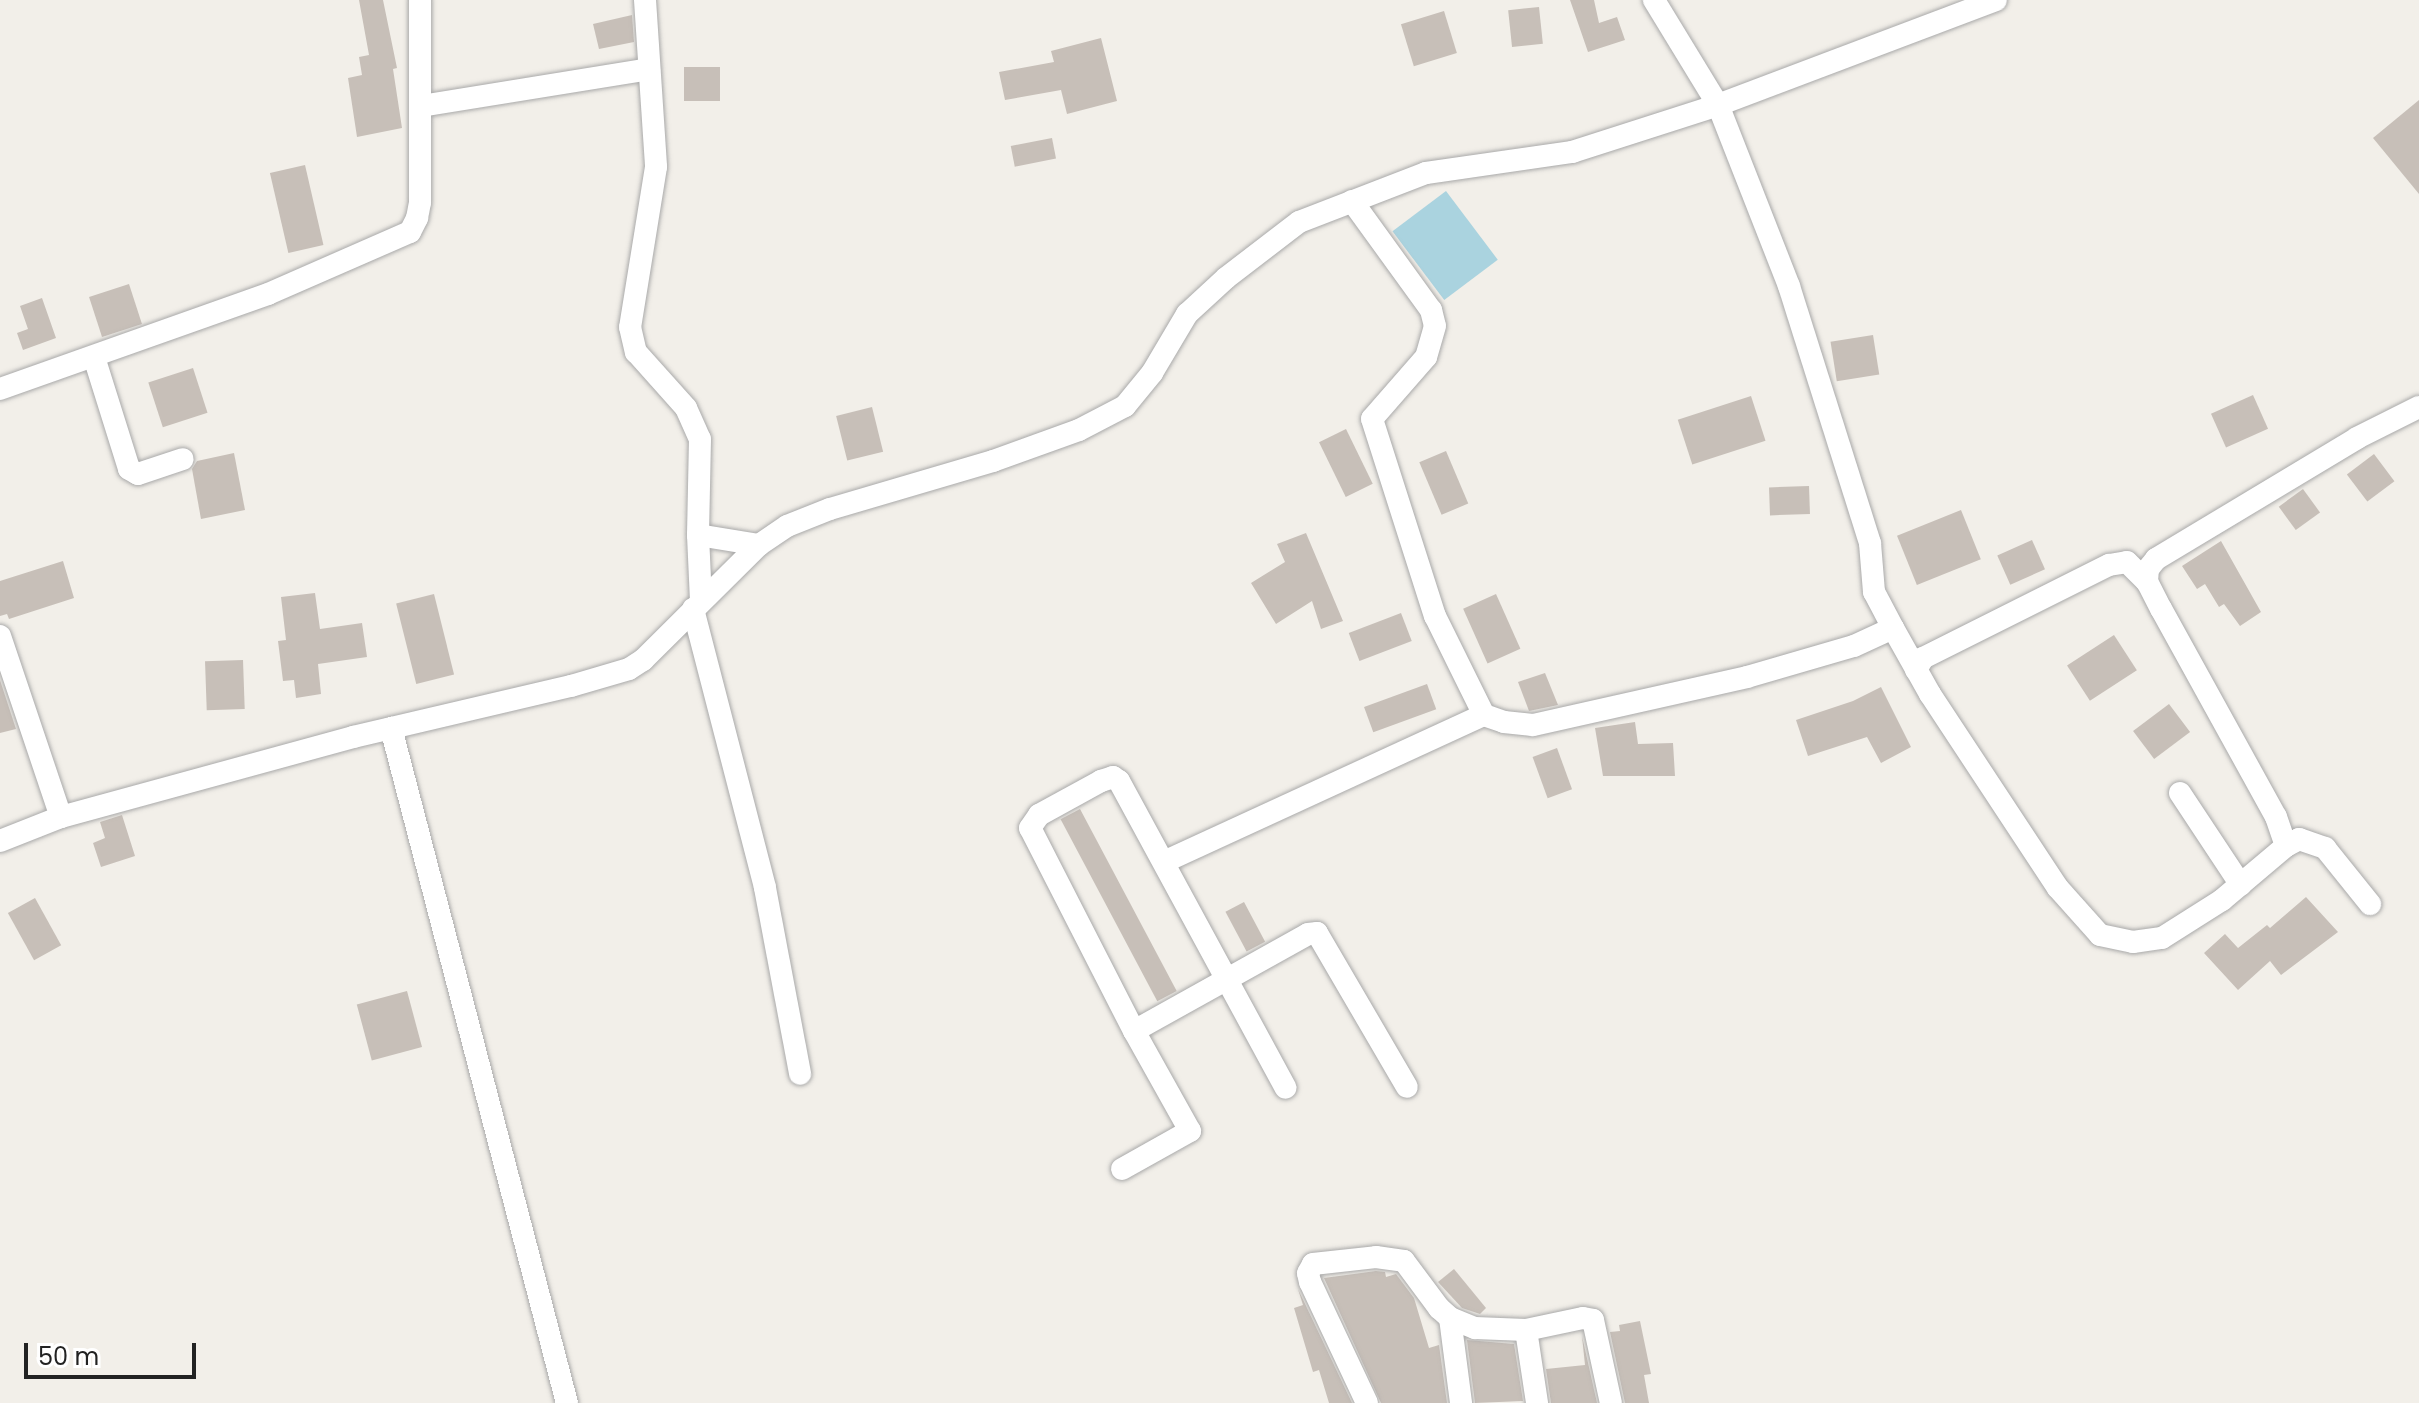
<!DOCTYPE html>
<style>
body{margin:0}
#map{position:relative;width:2419px;height:1403px;overflow:hidden;background:#f2efe9;font-family:Poppins,sans-serif}
div>[style]{position:absolute}
[style*='--x']{left:calc(var(--x)*1px);top:calc(var(--y)*1px);width:calc(var(--w)*1px);rotate:calc(var(--a)*1deg)}
.water>*{inset:0;background:#aad3df;transform-origin:0 0}
.building>*{inset:0;background:#c7bfb8;transform-origin:0 0}
.roads{filter:drop-shadow(0 0 2px #a9a9a9) drop-shadow(0 0 2px #a9a9a9)}
.minor>*{height:22px;margin:-11px;padding:0 11px;transform-origin:11px;border-radius:11px;background:#fff}
span{translate:-50% -50%;white-space:nowrap;text-align:center;line-height:1.15;-webkit-text-stroke:8px #fff;paint-order:stroke}
.scale{position:absolute;left:24px;top:1343px;width:172px;height:36px;box-sizing:border-box;border:4px solid #222;border-top:0;padding-left:10px;font-size:24px;line-height:28px;white-space:nowrap;color:#222;-webkit-text-stroke:6px #fff;paint-order:stroke}
</style>
<div id="map">
<div class="water">
<i style="left:1446px;top:191px;width:86px;height:67px;rotate:53deg"></i>
</div>
<div class="building">
<i style="clip-path:polygon(359px 0,383px 0,397px 68px,393px 69px,402px 128px,357px 137px,348px 78px,362px 75px,359px 57px,369px 55px)"></i>
<i style="clip-path:polygon(1570px 0,1594px 0,1599px 23px,1617px 17px,1625px 40px,1588px 52px)"></i>
<i style="left:1539px;top:7px;width:37px;height:31px;rotate:84deg"></i>
<i style="left:1444px;top:11px;width:44px;height:45px;rotate:73deg"></i>
<i style="clip-path:polygon(632px 15px,634px 42px,599px 49px,593px 24px)"></i>
<i style="clip-path:polygon(1101px 38px,1117px 101px,1067px 114px,1061px 90px,1005px 100px,999px 72px,1054px 62px,1051px 51px)"></i>
<i style="left:684px;top:67px;width:36px;height:34px"></i>
<i style="clip-path:polygon(2419px 100px,2419px 194px,2373px 138px)"></i>
<i style="left:1052px;top:138px;width:21px;height:42px;rotate:79deg"></i>
<i style="left:305px;top:165px;width:82px;height:36px;rotate:77deg"></i>
<i style="left:129px;top:284px;width:42px;height:42px;rotate:72deg"></i>
<i style="clip-path:polygon(42px 298px,56px 338px,23px 350px,17px 333px,28px 329px,20px 306px)"></i>
<i style="left:1873px;top:335px;width:40px;height:43px;rotate:81deg"></i>
<i style="left:193px;top:368px;width:47px;height:47px;rotate:72deg"></i>
<i style="left:2253px;top:395px;width:37px;height:46px;rotate:66deg"></i>
<i style="left:1751px;top:396px;width:47px;height:77px;rotate:72deg"></i>
<i style="left:872px;top:407px;width:46px;height:37px;rotate:76deg"></i>
<i style="left:1346px;top:429px;width:61px;height:30px;rotate:64deg"></i>
<i style="left:1446px;top:451px;width:57px;height:29px;rotate:67deg"></i>
<i style="clip-path:polygon(234px 453px,245px 510px,201px 519px,192px 469px,197px 461px)"></i>
<i style="left:2374px;top:454px;width:34px;height:34px;rotate:53deg"></i>
<i style="left:1809px;top:486px;width:28px;height:40px;rotate:88deg"></i>
<i style="left:2303px;top:489px;width:29px;height:30px;rotate:54deg"></i>
<i style="left:1961px;top:510px;width:53px;height:69px;rotate:68deg"></i>
<i style="clip-path:polygon(1306px 533px,1343px 621px,1321px 629px,1312px 601px,1276px 624px,1251px 583px,1285px 562px,1277px 544px)"></i>
<i style="left:2032px;top:540px;width:32px;height:38px;rotate:66deg"></i>
<i style="clip-path:polygon(2221px 541px,2261px 612px,2240px 626px,2224px 604px,2219px 607px,2205px 584px,2197px 589px,2182px 566px)"></i>
<i style="clip-path:polygon(63px 561px,74px 598px,9px 619px,7px 614px,0 616px,0 581px)"></i>
<i style="clip-path:polygon(315px 593px,320px 629px,362px 623px,367px 657px,318px 664px,321px 694px,296px 698px,294px 680px,283px 681px,278px 641px,286px 640px,281px 597px)"></i>
<i style="left:434px;top:594px;width:83px;height:39px;rotate:76deg"></i>
<i style="left:1496px;top:594px;width:60px;height:36px;rotate:66deg"></i>
<i style="left:1401px;top:613px;width:30px;height:56px;rotate:69deg"></i>
<i style="left:2114px;top:635px;width:42px;height:56px;rotate:57deg"></i>
<i style="left:243px;top:660px;width:49px;height:38px;rotate:88deg"></i>
<i style="clip-path:polygon(1545px 673px,1558px 705px,1529px 711px,1518px 682px)"></i>
<i style="clip-path:polygon(0 680px,16px 729px,0 733px)"></i>
<i style="left:1427px;top:684px;width:27px;height:67px;rotate:70deg"></i>
<i style="clip-path:polygon(1881px 687px,1911px 747px,1881px 763px,1867px 737px,1808px 756px,1796px 720px,1853px 701px)"></i>
<i style="left:2169px;top:704px;width:35px;height:45px;rotate:53deg"></i>
<i style="clip-path:polygon(1635px 722px,1638px 744px,1673px 743px,1675px 776px,1603px 776px,1595px 728px)"></i>
<i style="left:1557px;top:748px;width:44px;height:26px;rotate:70deg"></i>
<i style="left:1080px;top:809px;width:206px;height:22px;rotate:62deg"></i>
<i style="clip-path:polygon(122px 815px,135px 856px,101px 867px,93px 843px,105px 838px,100px 822px)"></i>
<i style="clip-path:polygon(2306px 897px,2338px 932px,2281px 975px,2270px 961px,2238px 990px,2204px 953px,2225px 934px,2238px 948px,2267px 925px,2270px 928px)"></i>
<i style="left:35px;top:898px;width:54px;height:31px;rotate:61deg"></i>
<i style="left:1244px;top:902px;width:45px;height:21px;rotate:62deg"></i>
<i style="left:407px;top:991px;width:58px;height:52px;rotate:75deg"></i>
<i style="clip-path:polygon(1454px 1269px,1486px 1308px,1480px 1314px,1462px 1308px,1438px 1282px)"></i>
<i style="clip-path:polygon(1376px 1271px,1385px 1272px,1386px 1277px,1396px 1274px,1414px 1298px,1429px 1348px,1439px 1345px,1447px 1403px,1381px 1403px,1324px 1278px)"></i>
<i style="clip-path:polygon(1298px 1289px,1352px 1403px,1329px 1403px,1319px 1370px,1313px 1372px,1294px 1308px,1303px 1305px)"></i>
<i style="clip-path:polygon(1640px 1321px,1651px 1374px,1644px 1375px,1649px 1403px,1625px 1403px,1610px 1332px,1620px 1331px,1619px 1325px)"></i>
<i style="clip-path:polygon(1582px 1336px,1597px 1403px,1551px 1403px,1546px 1369px,1585px 1365px)"></i>
<i style="clip-path:polygon(1467px 1340px,1514px 1344px,1523px 1401px,1475px 1403px)"></i>
</div>
<div class="roads">
<div class="minor">
<i style="--x:645;--y:0;--w:167;--a:86.2"></i>
<i style="--x:656;--y:167;--w:162;--a:99.2"></i>
<i style="--x:630;--y:327;--w:26;--a:77"></i>
<i style="--x:636;--y:352;--w:75;--a:48.2"></i>
<i style="--x:686;--y:408;--w:34;--a:66"></i>
<i style="--x:700;--y:439;--w:96;--a:91.2"></i>
<i style="--x:698;--y:535;--w:66;--a:87.4"></i>
<i style="--x:421;--y:106;--w:231;--a:-9.2"></i>
<i style="--x:1352;--y:201;--w:135;--a:54.1"></i>
<i style="--x:1431;--y:310;--w:16;--a:76"></i>
<i style="--x:1435;--y:326;--w:32;--a:106"></i>
<i style="--x:1426;--y:357;--w:82;--a:131.1"></i>
<i style="--x:1372;--y:419;--w:207;--a:72.3"></i>
<i style="--x:1435;--y:616;--w:110;--a:63.7"></i>
<i style="--x:1484;--y:715;--w:21;--a:19"></i>
<i style="--x:1504;--y:722;--w:29;--a:6"></i>
<i style="--x:1533;--y:725;--w:219;--a:-12.6"></i>
<i style="--x:1747;--y:677;--w:111;--a:-16.2"></i>
<i style="--x:1854;--y:646;--w:43;--a:-24.8"></i>
<i style="--x:1893;--y:628;--w:41;--a:-117.8"></i>
<i style="--x:1874;--y:592;--w:49;--a:-94.7"></i>
<i style="--x:1870;--y:543;--w:269;--a:-107.5"></i>
<i style="--x:1789;--y:286;--w:194;--a:-111.4"></i>
<i style="--x:1718;--y:105;--w:123;--a:-121.4"></i>
<i style="--x:94;--y:357;--w:117;--a:72.6"></i>
<i style="--x:129;--y:469;--w:10;--a:29"></i>
<i style="--x:138;--y:474;--w:47;--a:-18.4"></i>
<i style="--x:0;--y:389;--w:284;--a:-19.5"></i>
<i style="--x:268;--y:294;--w:155;--a:-23.6"></i>
<i style="--x:410;--y:232;--w:16;--a:-63"></i>
<i style="--x:417;--y:218;--w:16;--a:-79"></i>
<i style="--x:420;--y:202;--w:202;--a:-90"></i>
<i style="--x:698;--y:535;--w:62;--a:9.3"></i>
<i style="--x:693;--y:609;--w:288;--a:75.5"></i>
<i style="--x:765;--y:888;--w:189;--a:79.3"></i>
<i style="--x:1893;--y:628;--w:76;--a:60.7"></i>
<i style="--x:1930;--y:694;--w:232;--a:56.6"></i>
<i style="--x:2058;--y:888;--w:63;--a:48.2"></i>
<i style="--x:2100;--y:935;--w:34;--a:12"></i>
<i style="--x:2133;--y:942;--w:29;--a:-8"></i>
<i style="--x:2162;--y:938;--w:71;--a:-32.3"></i>
<i style="--x:2222;--y:900;--w:84;--a:-40.2"></i>
<i style="--x:2286;--y:846;--w:31;--a:-109"></i>
<i style="--x:2276;--y:817;--w:238;--a:-118.9"></i>
<i style="--x:2161;--y:609;--w:30;--a:-117"></i>
<i style="--x:2147;--y:582;--w:13;--a:-86"></i>
<i style="--x:2148;--y:569;--w:13;--a:-51"></i>
<i style="--x:2156;--y:559;--w:235;--a:-31"></i>
<i style="--x:2357;--y:438;--w:69;--a:-26.6"></i>
<i style="--x:0;--y:636;--w:191;--a:71.4"></i>
<i style="--x:1916;--y:670;--w:14;--a:-60"></i>
<i style="--x:1923;--y:658;--w:208;--a:-26.6"></i>
<i style="--x:2109;--y:565;--w:18;--a:-9"></i>
<i style="--x:2127;--y:562;--w:28;--a:45"></i>
<i style="--x:391;--y:728;--w:698;--a:75.39"></i>
<i style="--x:2180;--y:793;--w:110;--a:56.5"></i>
<i style="--x:0;--y:841;--w:66;--a:-21.5"></i>
<i style="--x:61;--y:817;--w:303;--a:-15.3"></i>
<i style="--x:353;--y:737;--w:224;--a:-13.2"></i>
<i style="--x:571;--y:686;--w:60;--a:-16.3"></i>
<i style="--x:629;--y:669;--w:17;--a:-33"></i>
<i style="--x:643;--y:660;--w:163;--a:-44.8"></i>
<i style="--x:759;--y:545;--w:34;--a:-34"></i>
<i style="--x:787;--y:526;--w:46;--a:-21.6"></i>
<i style="--x:830;--y:509;--w:170;--a:-16.4"></i>
<i style="--x:993;--y:461;--w:91;--a:-19.8"></i>
<i style="--x:1079;--y:430;--w:52;--a:-27.6"></i>
<i style="--x:1125;--y:406;--w:43;--a:-50.7"></i>
<i style="--x:1152;--y:373;--w:69;--a:-59.3"></i>
<i style="--x:1187;--y:314;--w:53;--a:-42.7"></i>
<i style="--x:1226;--y:278;--w:92;--a:-37.5"></i>
<i style="--x:1299;--y:222;--w:136;--a:-21.1"></i>
<i style="--x:1426;--y:173;--w:148;--a:-8.2"></i>
<i style="--x:1572;--y:152;--w:153;--a:-17.8"></i>
<i style="--x:1718;--y:105;--w:297;--a:-20.7"></i>
<i style="--x:2286;--y:846;--w:15;--a:-28"></i>
<i style="--x:2299;--y:839;--w:28;--a:19"></i>
<i style="--x:2325;--y:848;--w:72;--a:51.2"></i>
<i style="--x:1164;--y:862;--w:352;--a:-24.7"></i>
<i style="--x:1134;--y:1031;--w:199;--a:-29.1"></i>
<i style="--x:1308;--y:934;--w:9;--a:-6"></i>
<i style="--x:1317;--y:933;--w:178;--a:59.7"></i>
<i style="--x:1122;--y:1169;--w:78;--a:-29.2"></i>
<i style="--x:1190;--y:1131;--w:115;--a:-119.2"></i>
<i style="--x:1134;--y:1031;--w:228;--a:-117.1"></i>
<i style="--x:1030;--y:828;--w:16;--a:-55"></i>
<i style="--x:1039;--y:815;--w:71;--a:-28.7"></i>
<i style="--x:1101;--y:781;--w:13;--a:-18"></i>
<i style="--x:1113;--y:777;--w:7;--a:34"></i>
<i style="--x:1119;--y:781;--w:349;--a:61.5"></i>
<i style="--x:1450;--y:1318;--w:86;--a:82.6"></i>
<i style="--x:1526;--y:1330;--w:74;--a:81.4"></i>
<i style="--x:1367;--y:1403;--w:134;--a:-115.2"></i>
<i style="--x:1310;--y:1282;--w:9;--a:-103"></i>
<i style="--x:1308;--y:1273;--w:10;--a:-61"></i>
<i style="--x:1313;--y:1264;--w:63;--a:-6.3"></i>
<i style="--x:1376;--y:1257;--w:28;--a:8"></i>
<i style="--x:1404;--y:1261;--w:59;--a:53.3"></i>
<i style="--x:1439;--y:1308;--w:15;--a:42"></i>
<i style="--x:1450;--y:1318;--w:27;--a:22"></i>
<i style="--x:1475;--y:1328;--w:51;--a:2.2"></i>
<i style="--x:1526;--y:1330;--w:58;--a:-11.9"></i>
<i style="--x:1583;--y:1318;--w:10;--a:11"></i>
<i style="--x:1593;--y:1320;--w:85;--a:77.8"></i>
</div>
</div>
<div class="scale">50 m</div>
</div>
